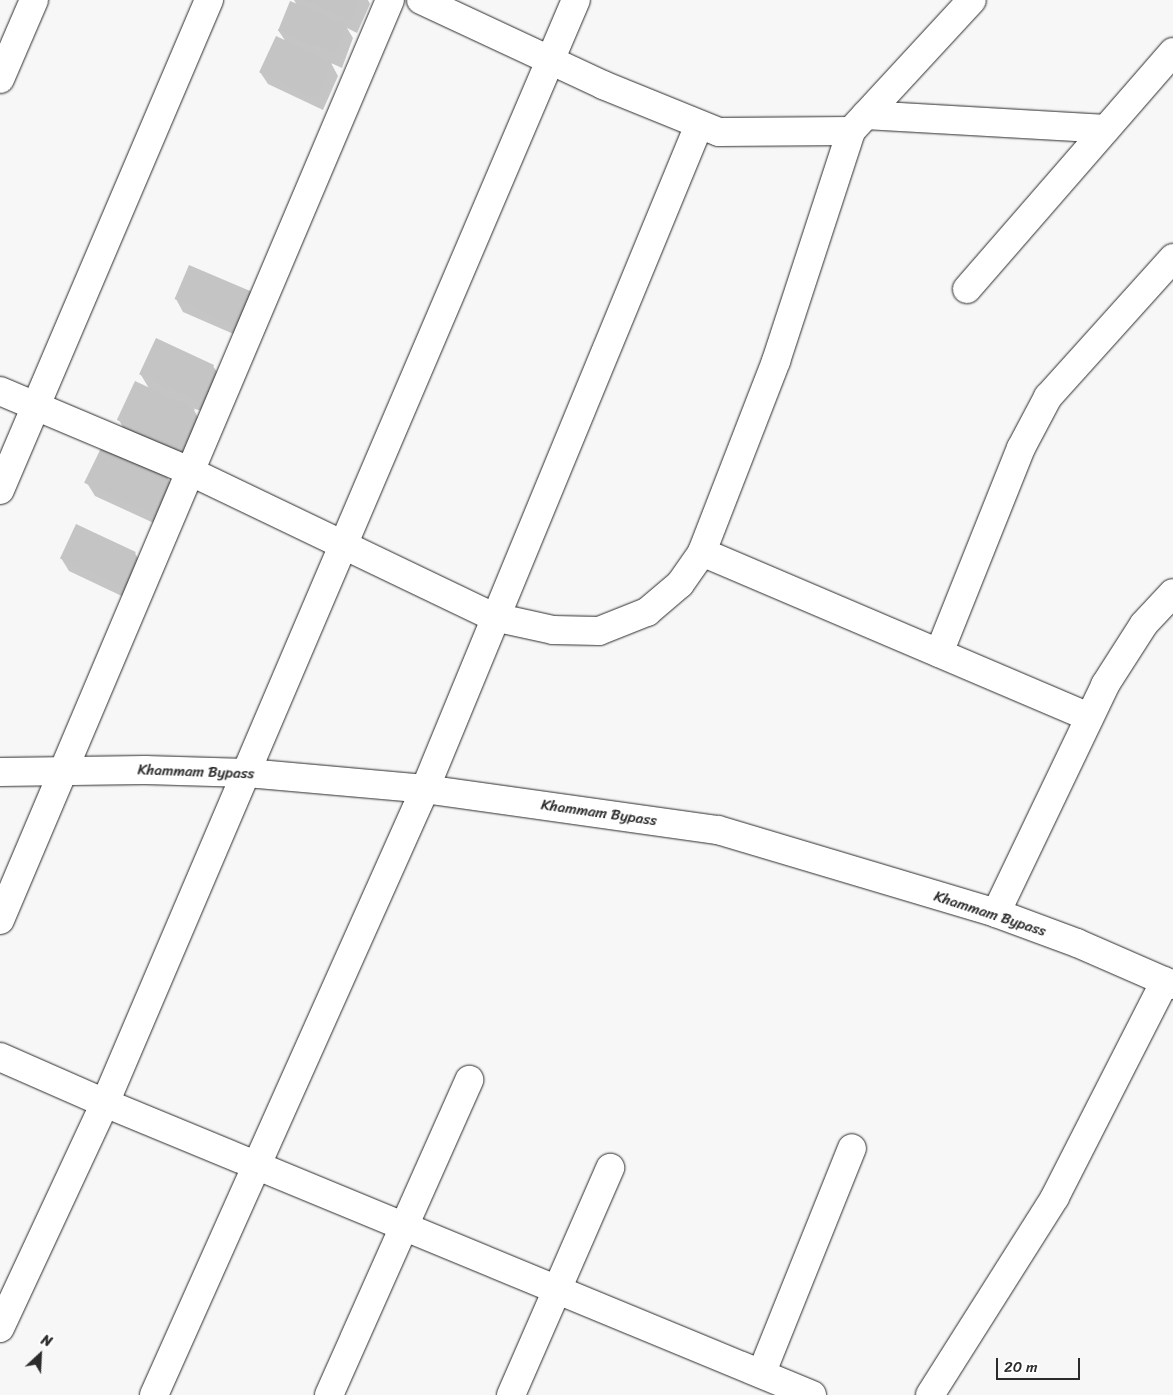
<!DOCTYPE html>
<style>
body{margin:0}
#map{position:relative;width:1173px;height:1395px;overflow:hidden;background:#f7f7f7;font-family:Sriracha,sans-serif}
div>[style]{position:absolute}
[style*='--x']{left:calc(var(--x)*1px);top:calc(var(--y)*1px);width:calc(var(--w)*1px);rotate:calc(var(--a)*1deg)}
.shadow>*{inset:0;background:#0003}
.building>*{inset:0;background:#c4c4c4;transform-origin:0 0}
.roads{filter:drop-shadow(0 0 1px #2b2b2b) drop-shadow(0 0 1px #2b2b2b)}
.minor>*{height:28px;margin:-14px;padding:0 14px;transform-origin:14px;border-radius:14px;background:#fff}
.highway>*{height:28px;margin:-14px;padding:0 14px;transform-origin:14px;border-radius:14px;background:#fff}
span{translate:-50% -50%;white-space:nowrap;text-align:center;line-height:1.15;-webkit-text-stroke:4px #fff;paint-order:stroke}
.street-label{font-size:15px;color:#2b2b2b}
.north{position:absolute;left:15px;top:1330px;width:50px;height:50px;-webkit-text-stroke:4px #fff;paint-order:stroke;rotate:25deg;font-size:14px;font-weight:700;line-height:20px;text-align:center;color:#2b2b2b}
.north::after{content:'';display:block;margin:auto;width:18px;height:22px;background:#2b2b2b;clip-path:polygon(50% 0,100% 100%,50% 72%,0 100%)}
.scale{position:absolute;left:996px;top:1358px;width:84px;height:22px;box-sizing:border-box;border:2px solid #2b2b2b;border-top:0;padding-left:6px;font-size:15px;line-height:18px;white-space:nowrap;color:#2b2b2b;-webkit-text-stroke:4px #fff;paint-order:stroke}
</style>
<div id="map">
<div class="shadow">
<i style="clip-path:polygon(294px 0,368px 0,370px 4px,357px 33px,347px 28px,353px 38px,342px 68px,331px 63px,338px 76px,323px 110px,268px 84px,260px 72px,286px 42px,278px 30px,297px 5px)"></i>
<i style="clip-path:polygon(251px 293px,245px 339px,183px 312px,176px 299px)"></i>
<i style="clip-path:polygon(213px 366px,221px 378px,205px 412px,182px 405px,194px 410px,201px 423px,185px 457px,126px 433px,119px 420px,150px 390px,141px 375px)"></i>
<i style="clip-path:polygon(167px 477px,175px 490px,158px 525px,95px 496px,87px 483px)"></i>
<i style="clip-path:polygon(135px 553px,142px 566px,128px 599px,69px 571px,61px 558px)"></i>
</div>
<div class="building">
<i style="clip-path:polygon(303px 0,359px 0,350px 21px)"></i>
<i style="left:290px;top:1px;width:61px;height:32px;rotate:22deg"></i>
<i style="left:276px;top:36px;width:62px;height:40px;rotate:25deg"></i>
<i style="left:189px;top:265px;width:69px;height:37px;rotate:23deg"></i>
<i style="left:156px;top:338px;width:64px;height:40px;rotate:25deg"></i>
<i style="left:135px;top:381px;width:66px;height:43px;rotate:25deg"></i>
<i style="left:103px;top:444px;width:72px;height:43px;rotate:26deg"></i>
<i style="left:76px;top:524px;width:66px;height:38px;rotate:25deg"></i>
</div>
<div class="roads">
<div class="minor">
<i style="--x:421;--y:0;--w:201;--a:25"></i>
<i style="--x:603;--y:85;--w:125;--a:22.1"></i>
<i style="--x:719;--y:132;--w:132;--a:-0.4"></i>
<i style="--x:851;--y:131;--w:178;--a:-47.3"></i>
<i style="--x:0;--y:79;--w:86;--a:-66.7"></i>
<i style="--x:866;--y:115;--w:240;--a:3.3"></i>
<i style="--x:967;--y:289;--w:314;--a:-49"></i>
<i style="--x:0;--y:391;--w:205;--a:22.9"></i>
<i style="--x:189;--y:471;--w:338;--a:25.6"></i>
<i style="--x:494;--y:617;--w:60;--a:12.4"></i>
<i style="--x:553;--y:630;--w:46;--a:1.2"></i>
<i style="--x:599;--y:631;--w:52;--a:-21.6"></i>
<i style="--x:647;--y:612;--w:43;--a:-40.3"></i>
<i style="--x:680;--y:584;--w:39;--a:-55"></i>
<i style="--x:702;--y:552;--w:205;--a:-68.8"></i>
<i style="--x:776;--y:361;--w:242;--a:-71.9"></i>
<i style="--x:0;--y:490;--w:533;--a:-66.9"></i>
<i style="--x:702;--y:552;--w:421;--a:23.1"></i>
<i style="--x:939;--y:653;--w:221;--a:-68.2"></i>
<i style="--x:1021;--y:448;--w:58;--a:-62.1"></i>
<i style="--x:1048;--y:397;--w:187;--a:-48"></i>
<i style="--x:996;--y:913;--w:253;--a:-64.4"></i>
<i style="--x:1105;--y:685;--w:72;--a:-57.4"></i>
<i style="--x:1144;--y:624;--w:42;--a:-46.9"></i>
<i style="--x:0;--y:920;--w:999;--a:-67.03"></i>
<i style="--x:0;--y:1057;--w:115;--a:23.7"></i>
<i style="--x:105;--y:1103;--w:765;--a:22.44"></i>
<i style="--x:0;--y:1328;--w:248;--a:-65"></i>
<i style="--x:105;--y:1103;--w:1199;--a:-66.88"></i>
<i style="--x:762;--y:1372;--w:241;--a:-68.1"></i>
<i style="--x:154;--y:1395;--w:664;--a:-65.91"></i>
<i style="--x:425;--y:789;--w:718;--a:-67.58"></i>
<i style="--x:329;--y:1395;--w:345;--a:-66"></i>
<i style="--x:511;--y:1395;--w:248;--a:-66.4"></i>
<i style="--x:930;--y:1395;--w:234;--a:-57.7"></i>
<i style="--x:1055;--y:1197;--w:242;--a:-63"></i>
</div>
<div class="highway">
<i style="--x:0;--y:772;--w:145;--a:-0.8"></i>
<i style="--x:145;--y:770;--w:102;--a:1.7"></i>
<i style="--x:247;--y:773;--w:179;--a:5.1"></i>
<i style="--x:425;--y:789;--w:296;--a:8"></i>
<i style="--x:718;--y:830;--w:290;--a:16.6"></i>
<i style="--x:996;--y:913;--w:86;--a:20.3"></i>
<i style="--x:1077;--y:943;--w:105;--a:23.6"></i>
</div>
</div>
<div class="street-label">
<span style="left:196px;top:772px;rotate:2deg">Khammam Bypass</span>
<span style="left:599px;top:813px;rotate:8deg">Khammam Bypass</span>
<span style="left:990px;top:914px;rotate:18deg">Khammam Bypass</span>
</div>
<div class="north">N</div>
<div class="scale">20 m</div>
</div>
